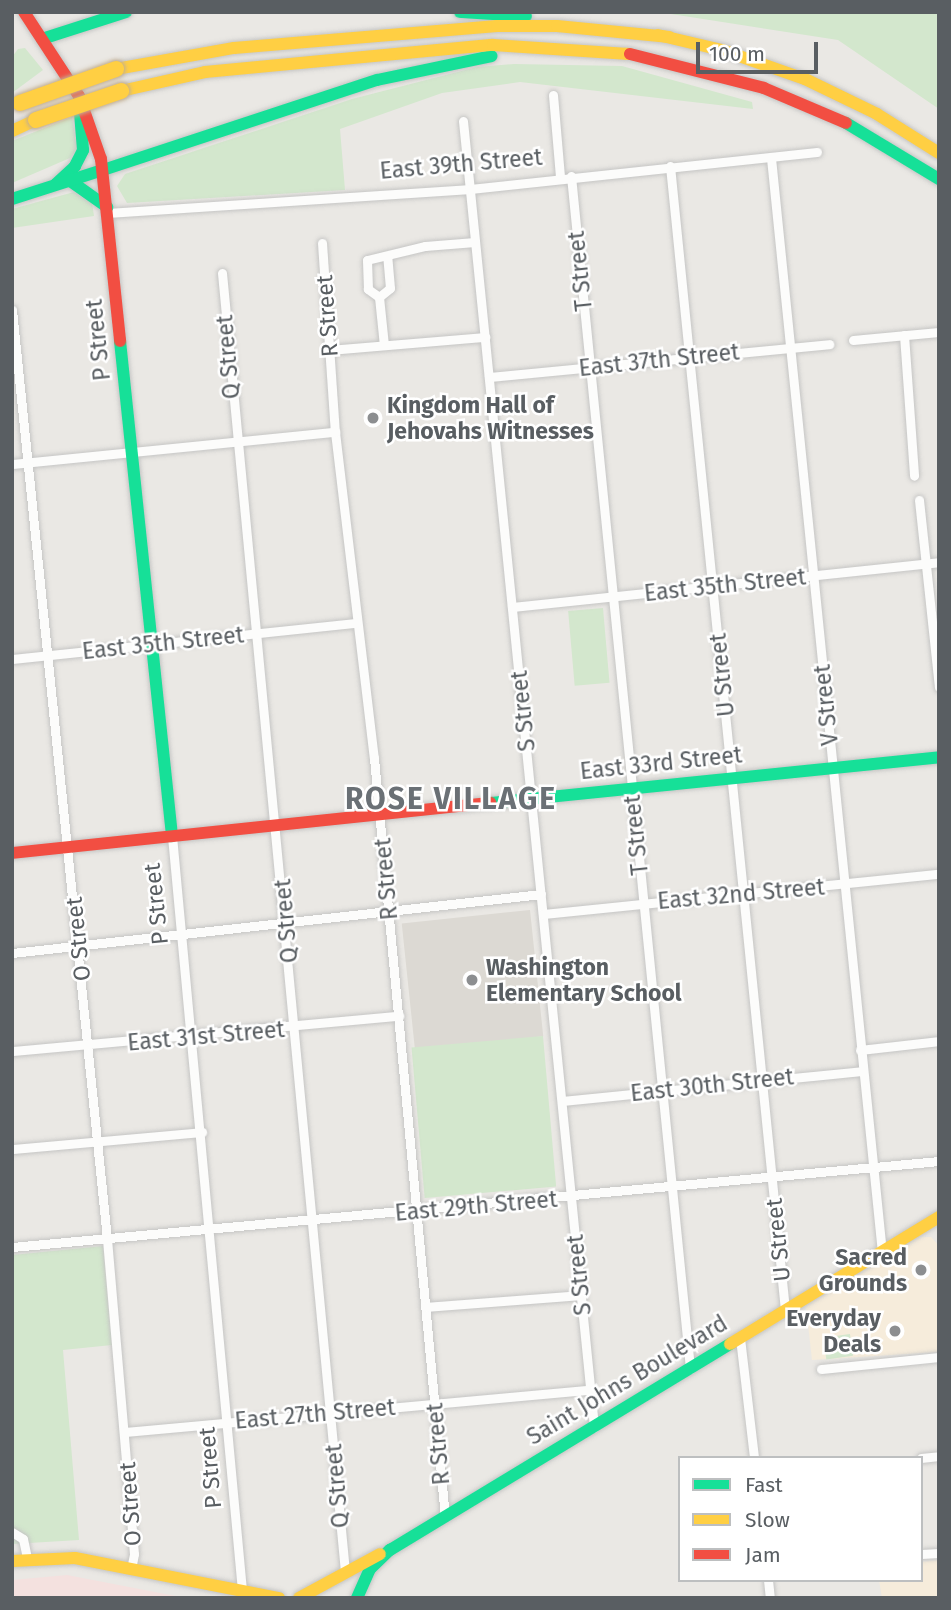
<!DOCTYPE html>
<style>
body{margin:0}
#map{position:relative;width:951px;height:1610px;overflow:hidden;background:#eae8e4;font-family:"Fira Sans",sans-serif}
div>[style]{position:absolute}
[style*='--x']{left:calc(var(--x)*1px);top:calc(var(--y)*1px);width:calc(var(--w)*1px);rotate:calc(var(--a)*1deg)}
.commercial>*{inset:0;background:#f6ecdb}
.education>*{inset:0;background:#dcd9d3;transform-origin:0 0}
.medical>*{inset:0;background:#f4e1df}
.green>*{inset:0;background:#d3e7cd;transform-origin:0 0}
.roads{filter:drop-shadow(0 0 2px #c5c5c4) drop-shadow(0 0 2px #c5c5c4)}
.street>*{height:9px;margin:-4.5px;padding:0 4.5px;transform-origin:4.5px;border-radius:4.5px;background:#fcfcfb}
.fast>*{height:12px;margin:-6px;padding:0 6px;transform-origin:6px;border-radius:6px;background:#16e098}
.slow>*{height:12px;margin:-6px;padding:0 6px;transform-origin:6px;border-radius:6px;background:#ffcf43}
.jam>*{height:12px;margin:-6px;padding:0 6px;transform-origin:6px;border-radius:6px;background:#f24e42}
.bridges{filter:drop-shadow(0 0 2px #c2ae91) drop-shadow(0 0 2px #c2ae91)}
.slow-bridge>*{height:16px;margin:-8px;padding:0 8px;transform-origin:8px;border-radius:8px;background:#ffcf43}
.dots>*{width:19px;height:19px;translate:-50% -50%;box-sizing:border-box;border:4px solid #fff;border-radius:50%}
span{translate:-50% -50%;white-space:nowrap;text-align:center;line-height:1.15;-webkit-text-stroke:5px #fff;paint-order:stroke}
.street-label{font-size:23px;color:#595e62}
.poi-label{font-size:23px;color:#595e62;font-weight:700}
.left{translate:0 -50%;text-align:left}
.right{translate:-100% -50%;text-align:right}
.district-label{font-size:30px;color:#6a7075;font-weight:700;letter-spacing:2px}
.frame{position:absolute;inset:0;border:14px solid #595e62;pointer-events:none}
.legend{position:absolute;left:678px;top:1456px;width:245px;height:126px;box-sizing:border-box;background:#fff;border:2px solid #bdbfc0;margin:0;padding:9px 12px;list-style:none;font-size:21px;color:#595e62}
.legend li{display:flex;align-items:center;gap:14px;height:35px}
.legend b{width:35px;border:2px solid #bdbfc0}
.scale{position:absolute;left:696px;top:42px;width:122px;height:32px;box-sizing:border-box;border:4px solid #595e62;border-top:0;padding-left:9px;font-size:21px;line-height:24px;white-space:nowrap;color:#595e62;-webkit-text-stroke:5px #fff;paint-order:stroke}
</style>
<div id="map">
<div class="commercial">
<i style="clip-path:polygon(919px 1237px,931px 1237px,939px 1246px,939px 1352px,812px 1360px,806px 1306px)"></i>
<i style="clip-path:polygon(939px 1560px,939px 1598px,882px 1598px,879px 1580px,921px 1580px,921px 1562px)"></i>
</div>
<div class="education">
<i style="left:530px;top:910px;width:127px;height:129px;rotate:84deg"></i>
</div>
<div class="medical">
<i style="clip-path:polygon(67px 1575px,186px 1598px,12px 1598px,12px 1580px)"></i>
</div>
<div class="green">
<i style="clip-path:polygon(658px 12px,939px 12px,939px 109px,838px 40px)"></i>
<i style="clip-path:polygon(25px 48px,43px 70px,12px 93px,12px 57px,18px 49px)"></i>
<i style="clip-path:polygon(514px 64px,622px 66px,752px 102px,753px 109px,520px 82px,442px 93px,340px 129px,345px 190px,127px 203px,117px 186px,125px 174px,352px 99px,477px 67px)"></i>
<i style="clip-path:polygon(72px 117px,77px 149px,70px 158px,12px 183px,12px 141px)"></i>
<i style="clip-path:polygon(74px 192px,92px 203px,94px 216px,12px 228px,12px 209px)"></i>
<i style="left:603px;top:608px;width:75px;height:35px;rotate:85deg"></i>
<i style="left:543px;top:1036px;width:151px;height:132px;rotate:85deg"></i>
<i style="clip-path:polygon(103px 1246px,112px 1345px,63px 1350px,79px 1540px,12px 1544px,12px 1255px)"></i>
<i style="left:850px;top:1334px;width:22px;height:27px;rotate:82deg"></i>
</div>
<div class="roads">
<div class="street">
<i style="--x:553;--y:95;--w:82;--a:85.1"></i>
<i style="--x:463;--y:121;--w:1313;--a:84.27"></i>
<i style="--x:771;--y:158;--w:1100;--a:84.21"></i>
<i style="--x:670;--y:166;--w:1150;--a:84.26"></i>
<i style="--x:571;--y:176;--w:1199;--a:84.3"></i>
<i style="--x:108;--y:213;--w:363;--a:-3.8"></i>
<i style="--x:470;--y:189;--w:349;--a:-6.1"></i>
<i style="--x:322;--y:243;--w:189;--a:86.1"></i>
<i style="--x:335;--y:432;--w:328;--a:83.2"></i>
<i style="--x:374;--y:758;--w:762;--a:84.66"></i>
<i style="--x:222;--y:273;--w:1304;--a:84.59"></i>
<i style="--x:379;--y:297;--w:14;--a:-144"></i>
<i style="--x:368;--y:289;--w:29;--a:-92"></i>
<i style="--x:367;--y:260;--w:60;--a:-13.6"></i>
<i style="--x:425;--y:246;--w:50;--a:-4.6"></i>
<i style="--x:379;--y:297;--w:48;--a:84.1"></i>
<i style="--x:379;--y:297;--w:14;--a:-39"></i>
<i style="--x:390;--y:288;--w:32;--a:-95"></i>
<i style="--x:12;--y:310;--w:934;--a:84.16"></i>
<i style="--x:107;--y:1239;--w:316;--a:85.1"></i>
<i style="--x:134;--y:1554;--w:15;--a:101"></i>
<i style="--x:904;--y:335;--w:141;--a:85.9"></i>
<i style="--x:853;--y:340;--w:86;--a:-5.3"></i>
<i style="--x:329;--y:350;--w:157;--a:-4.8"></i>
<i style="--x:489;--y:377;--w:342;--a:-5.5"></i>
<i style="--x:12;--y:464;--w:325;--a:-5.7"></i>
<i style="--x:919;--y:500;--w:188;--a:83.9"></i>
<i style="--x:512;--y:607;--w:429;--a:-6"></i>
<i style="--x:12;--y:659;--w:346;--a:-6"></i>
<i style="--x:172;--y:836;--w:758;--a:84.7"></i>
<i style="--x:543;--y:914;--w:398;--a:-5.8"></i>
<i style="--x:12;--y:953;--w:532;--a:-6.36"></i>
<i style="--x:860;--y:1050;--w:80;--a:-6.5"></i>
<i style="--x:12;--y:1051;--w:389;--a:-5.2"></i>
<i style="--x:562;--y:1101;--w:301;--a:-5.7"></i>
<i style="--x:12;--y:1149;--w:191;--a:-5.1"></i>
<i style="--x:12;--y:1247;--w:931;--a:-5.3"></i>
<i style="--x:426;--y:1307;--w:155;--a:-4.4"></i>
<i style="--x:740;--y:1338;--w:121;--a:83.3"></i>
<i style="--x:821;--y:1369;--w:119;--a:-5.8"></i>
<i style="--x:124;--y:1432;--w:468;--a:-5.2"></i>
<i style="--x:921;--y:1458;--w:18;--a:-6"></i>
<i style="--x:12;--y:1532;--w:13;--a:32"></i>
<i style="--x:23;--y:1539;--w:19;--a:78"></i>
<i style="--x:921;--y:1554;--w:18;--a:-3"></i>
<i style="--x:768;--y:1580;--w:18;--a:84"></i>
</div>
<div class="fast">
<i style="--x:460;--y:12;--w:66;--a:3.5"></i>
<i style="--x:42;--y:39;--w:88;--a:-17.8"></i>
<i style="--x:846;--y:123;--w:109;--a:31.1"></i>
<i style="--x:103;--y:170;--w:288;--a:-18.2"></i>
<i style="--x:377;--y:80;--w:117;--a:-11.8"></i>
<i style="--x:69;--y:180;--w:47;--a:35.4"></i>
<i style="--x:56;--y:184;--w:26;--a:-43"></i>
<i style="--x:75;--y:166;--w:18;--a:-63"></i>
<i style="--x:83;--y:150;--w:50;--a:-94.6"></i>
<i style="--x:12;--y:199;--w:96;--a:-17.7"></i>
<i style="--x:120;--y:341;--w:498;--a:84"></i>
<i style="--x:490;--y:803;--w:451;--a:-5.8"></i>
<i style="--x:357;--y:1598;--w:32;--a:-66"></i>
<i style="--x:370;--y:1569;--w:28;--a:-44"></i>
<i style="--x:390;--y:1550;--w:398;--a:-31.2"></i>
</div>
<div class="slow">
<i style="--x:658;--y:35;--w:66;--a:13.2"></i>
<i style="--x:722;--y:50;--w:88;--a:19.3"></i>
<i style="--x:805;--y:79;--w:80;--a:25.9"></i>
<i style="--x:877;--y:114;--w:73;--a:32.2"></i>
<i style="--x:116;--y:69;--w:120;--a:-10.1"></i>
<i style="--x:234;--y:48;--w:264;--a:-4.8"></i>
<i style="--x:497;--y:26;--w:60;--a:0"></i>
<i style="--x:557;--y:26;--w:113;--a:5.6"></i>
<i style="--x:121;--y:91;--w:86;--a:-12.7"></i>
<i style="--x:205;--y:72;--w:289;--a:-5.4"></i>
<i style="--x:493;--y:45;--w:137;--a:3.8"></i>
<i style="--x:12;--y:131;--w:26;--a:-25"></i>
<i style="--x:730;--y:1344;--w:245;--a:-31.3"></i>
<i style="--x:12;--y:1561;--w:63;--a:-2.7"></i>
<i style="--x:75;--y:1558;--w:208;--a:11.1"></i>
<i style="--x:299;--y:1598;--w:92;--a:-28.5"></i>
</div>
<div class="jam">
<i style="--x:24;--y:12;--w:100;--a:56.8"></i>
<i style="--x:79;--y:96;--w:67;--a:70.8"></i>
<i style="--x:101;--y:159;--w:183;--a:84"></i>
<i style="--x:630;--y:54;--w:138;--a:14.2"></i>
<i style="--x:764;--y:88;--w:89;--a:23.1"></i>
<i style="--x:12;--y:853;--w:481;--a:-6"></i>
</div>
</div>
<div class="bridges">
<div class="slow-bridge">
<i style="--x:20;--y:103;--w:102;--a:-19.5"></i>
<i style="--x:36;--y:120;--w:90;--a:-18.8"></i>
</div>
</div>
<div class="dots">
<i style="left:373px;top:418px;background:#8c8e90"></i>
<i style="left:472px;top:980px;background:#8c8e90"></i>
<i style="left:921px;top:1270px;background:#8c8e90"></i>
<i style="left:895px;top:1331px;background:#8c8e90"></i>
</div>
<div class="street-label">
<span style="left:461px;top:164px;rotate:-5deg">East 39th Street</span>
<span style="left:580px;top:271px;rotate:-96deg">T Street</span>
<span style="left:327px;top:316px;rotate:-94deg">R Street</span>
<span style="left:98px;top:340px;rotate:-96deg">P Street</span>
<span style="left:228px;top:357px;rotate:-95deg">Q Street</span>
<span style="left:659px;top:360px;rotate:-6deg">East 37th Street</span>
<span style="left:725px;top:585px;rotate:-6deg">East 35th Street</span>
<span style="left:163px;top:643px;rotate:-6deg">East 35th Street</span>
<span style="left:722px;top:675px;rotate:-96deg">U Street</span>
<span style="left:826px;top:705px;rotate:-96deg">V Street</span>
<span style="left:523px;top:711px;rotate:-96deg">S Street</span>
<span style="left:661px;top:763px;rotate:-6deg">East 33rd Street</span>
<span style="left:636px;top:835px;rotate:-96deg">T Street</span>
<span style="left:386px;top:879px;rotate:-95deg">R Street</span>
<span style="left:741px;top:894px;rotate:-5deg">East 32nd Street</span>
<span style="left:156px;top:904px;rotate:-96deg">P Street</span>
<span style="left:286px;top:921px;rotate:-95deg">Q Street</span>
<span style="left:78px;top:939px;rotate:-96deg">O Street</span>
<span style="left:206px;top:1036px;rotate:-5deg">East 31st Street</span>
<span style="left:712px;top:1085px;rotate:-6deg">East 30th Street</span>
<span style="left:476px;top:1206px;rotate:-5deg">East 29th Street</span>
<span style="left:778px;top:1240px;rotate:-96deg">U Street</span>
<span style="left:579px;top:1275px;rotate:-96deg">S Street</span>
<span style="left:627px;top:1380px;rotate:-31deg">Saint Johns Boulevard</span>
<span style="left:315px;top:1414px;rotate:-5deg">East 27th Street</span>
<span style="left:438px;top:1444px;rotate:-95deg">R Street</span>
<span style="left:210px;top:1468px;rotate:-95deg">P Street</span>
<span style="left:337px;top:1486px;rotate:-95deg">Q Street</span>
<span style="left:130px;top:1504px;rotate:-94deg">O Street</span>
</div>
<div class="poi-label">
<span class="left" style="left:387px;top:418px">Kingdom Hall of<br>Jehovahs Witnesses</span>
<span class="left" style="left:486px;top:980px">Washington<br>Elementary School</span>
<span class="right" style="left:907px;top:1270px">Sacred<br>Grounds</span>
<span class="right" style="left:881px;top:1331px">Everyday<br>Deals</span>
</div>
<div class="district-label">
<span style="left:451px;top:799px">ROSE VILLAGE</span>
</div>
<div class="frame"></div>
<ul class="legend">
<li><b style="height:9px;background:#16e098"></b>Fast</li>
<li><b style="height:9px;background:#ffcf43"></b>Slow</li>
<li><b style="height:9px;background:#f24e42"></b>Jam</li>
</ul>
<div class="scale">100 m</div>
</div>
